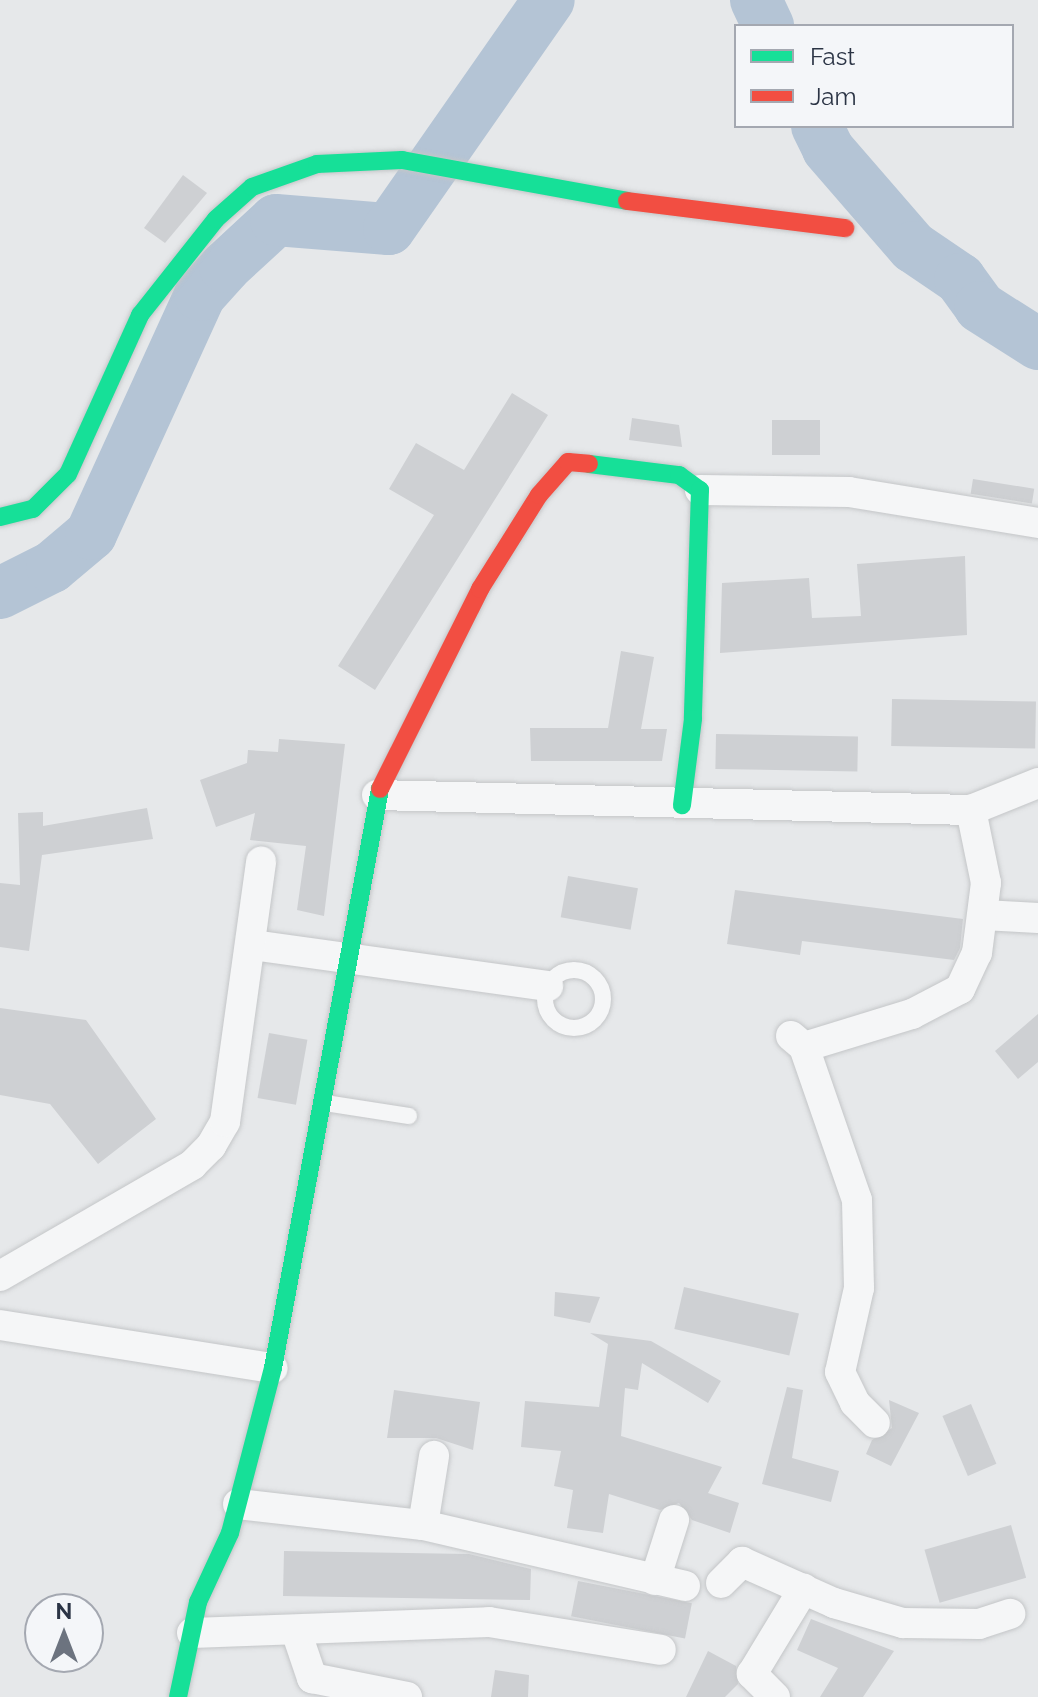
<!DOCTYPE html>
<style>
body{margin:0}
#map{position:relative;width:1038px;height:1697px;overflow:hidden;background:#e6e8ea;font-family:Raleway,sans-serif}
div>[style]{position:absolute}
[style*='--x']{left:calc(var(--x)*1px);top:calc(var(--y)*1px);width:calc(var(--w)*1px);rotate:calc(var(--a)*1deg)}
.river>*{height:52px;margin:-26px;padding:0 26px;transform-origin:26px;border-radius:26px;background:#b4c4d5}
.building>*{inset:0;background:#ced0d3;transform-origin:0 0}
.roads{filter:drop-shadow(0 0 2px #c4c6c8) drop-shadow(0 0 2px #c4c6c8)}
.lane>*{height:16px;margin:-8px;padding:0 8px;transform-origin:8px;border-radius:8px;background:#f5f6f7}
.lane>.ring{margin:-8px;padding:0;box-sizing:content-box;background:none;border:16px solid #f5f6f7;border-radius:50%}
.street>*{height:30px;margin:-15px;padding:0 15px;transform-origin:15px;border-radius:15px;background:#f5f6f7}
.fast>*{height:18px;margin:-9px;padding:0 9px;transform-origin:9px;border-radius:9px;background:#16e098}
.jam>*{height:18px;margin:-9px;padding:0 9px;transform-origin:9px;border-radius:9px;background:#f24e42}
span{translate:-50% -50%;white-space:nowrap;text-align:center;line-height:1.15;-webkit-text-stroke:6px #f4f6f9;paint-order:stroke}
.legend{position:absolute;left:734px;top:24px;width:280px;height:104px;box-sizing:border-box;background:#f4f6f9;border:2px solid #a4a8b1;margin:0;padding:10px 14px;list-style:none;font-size:24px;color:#2b3445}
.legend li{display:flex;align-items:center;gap:16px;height:40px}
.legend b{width:40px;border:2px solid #a4a8b1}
.north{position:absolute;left:24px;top:1593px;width:80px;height:80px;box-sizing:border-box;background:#f4f6f9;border:2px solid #a4a8b1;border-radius:50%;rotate:0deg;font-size:22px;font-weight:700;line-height:32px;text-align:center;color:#2b3445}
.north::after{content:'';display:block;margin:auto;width:28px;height:36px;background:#6c737f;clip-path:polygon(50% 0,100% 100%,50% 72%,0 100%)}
</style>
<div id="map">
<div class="river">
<i style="--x:756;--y:0;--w:29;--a:65"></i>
<i style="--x:817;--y:126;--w:25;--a:64"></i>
<i style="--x:828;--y:149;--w:130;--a:49.1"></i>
<i style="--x:913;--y:247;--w:57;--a:34.2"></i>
<i style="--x:960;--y:279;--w:34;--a:54"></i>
<i style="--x:980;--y:307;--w:69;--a:32.5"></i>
<i style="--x:0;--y:593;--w:58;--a:-26.6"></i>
<i style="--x:52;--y:567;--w:51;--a:-40.2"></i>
<i style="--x:91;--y:534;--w:263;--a:-65.5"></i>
<i style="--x:200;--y:295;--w:38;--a:-48"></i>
<i style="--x:225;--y:267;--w:69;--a:-42.7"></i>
<i style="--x:276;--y:220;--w:113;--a:4.6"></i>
<i style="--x:389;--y:229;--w:279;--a:-55.1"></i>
</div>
<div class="building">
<i style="clip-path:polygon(183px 175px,207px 193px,165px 243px,144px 228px)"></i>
<i style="clip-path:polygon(512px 393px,548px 415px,375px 690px,338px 666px,434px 515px,389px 489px,416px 443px,464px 470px)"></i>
<i style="clip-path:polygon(632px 418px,679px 425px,682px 447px,629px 440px)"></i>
<i style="left:772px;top:420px;width:48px;height:35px"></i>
<i style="left:973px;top:479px;width:62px;height:15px;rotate:9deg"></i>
<i style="clip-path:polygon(965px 556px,967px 635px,720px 653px,722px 583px,809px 578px,812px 618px,861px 616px,857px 564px)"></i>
<i style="clip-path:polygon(621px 651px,654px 657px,641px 729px,667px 729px,662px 761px,531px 761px,530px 728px,608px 728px)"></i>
<i style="left:892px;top:699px;width:144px;height:47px;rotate:1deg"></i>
<i style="left:716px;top:734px;width:142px;height:35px;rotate:1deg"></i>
<i style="clip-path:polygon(279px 739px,345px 744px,324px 916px,297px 910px,306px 846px,250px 840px,255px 813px,216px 827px,200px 780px,247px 763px,248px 750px,278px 752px)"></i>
<i style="clip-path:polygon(147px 808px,153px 839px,42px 855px,29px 951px,0 947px,0 883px,20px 885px,18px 813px,43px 812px,43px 826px)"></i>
<i style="left:568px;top:876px;width:71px;height:42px;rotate:10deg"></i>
<i style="clip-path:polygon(735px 890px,963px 919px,960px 948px,954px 960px,802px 941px,800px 955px,727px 944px)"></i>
<i style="clip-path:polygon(0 1008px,86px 1020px,156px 1119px,98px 1164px,50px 1104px,0 1095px)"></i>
<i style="clip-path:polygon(1038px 1014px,1038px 1062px,1018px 1079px,995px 1051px)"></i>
<i style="left:269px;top:1033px;width:39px;height:66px;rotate:10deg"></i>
<i style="left:684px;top:1287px;width:118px;height:43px;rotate:13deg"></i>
<i style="clip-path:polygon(555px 1292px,600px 1297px,590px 1323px,554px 1316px)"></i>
<i style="clip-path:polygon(590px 1333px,651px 1341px,721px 1381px,708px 1403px,642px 1363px,638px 1390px,625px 1388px,621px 1436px,722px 1467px,708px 1493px,739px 1503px,730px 1533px,692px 1520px,679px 1503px,660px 1510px,609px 1494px,603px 1533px,567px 1528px,573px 1490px,554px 1486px,561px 1451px,521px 1447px,525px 1401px,599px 1407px,608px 1344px)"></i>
<i style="clip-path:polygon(787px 1387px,803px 1390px,792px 1458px,839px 1471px,831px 1502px,762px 1484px)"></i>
<i style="clip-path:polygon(394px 1390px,480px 1402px,473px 1450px,436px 1438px,387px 1438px)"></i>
<i style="clip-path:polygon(889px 1400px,919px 1413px,891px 1466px,866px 1454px,872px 1440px,892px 1428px)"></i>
<i style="left:971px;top:1404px;width:65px;height:31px;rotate:67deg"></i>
<i style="left:1011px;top:1525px;width:55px;height:90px;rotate:74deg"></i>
<i style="clip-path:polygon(284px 1551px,469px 1554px,531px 1569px,530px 1600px,283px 1596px)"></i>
<i style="left:578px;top:1581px;width:116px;height:36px;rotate:11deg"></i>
<i style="clip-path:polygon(811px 1619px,894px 1651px,863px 1697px,820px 1697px,838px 1668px,797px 1650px)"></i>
<i style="clip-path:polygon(708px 1651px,736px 1666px,738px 1684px,725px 1697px,686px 1697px)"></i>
<i style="clip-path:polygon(495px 1670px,529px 1675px,528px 1697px,491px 1697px)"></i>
</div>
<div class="roads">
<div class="lane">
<i class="ring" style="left:545px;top:970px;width:42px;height:42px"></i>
<i style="--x:325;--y:1103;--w:85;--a:8.8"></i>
</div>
<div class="street">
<i style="--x:700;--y:490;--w:149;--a:0.8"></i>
<i style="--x:849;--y:492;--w:192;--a:9.3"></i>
<i style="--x:377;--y:795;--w:594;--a:1.45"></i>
<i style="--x:971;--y:810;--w:72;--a:-21.9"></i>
<i style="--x:984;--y:915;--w:54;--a:3.2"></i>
<i style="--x:252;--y:945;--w:299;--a:7.9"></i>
<i style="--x:791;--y:1036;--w:17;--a:40"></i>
<i style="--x:804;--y:1047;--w:162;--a:70.9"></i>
<i style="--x:857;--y:1200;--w:88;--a:88.7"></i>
<i style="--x:859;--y:1288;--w:86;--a:102.7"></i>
<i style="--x:840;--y:1372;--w:34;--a:64"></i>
<i style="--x:855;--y:1403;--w:28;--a:45"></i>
<i style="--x:804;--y:1047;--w:113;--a:-17"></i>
<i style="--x:912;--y:1014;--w:54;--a:-27.5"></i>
<i style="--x:960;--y:989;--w:40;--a:-65"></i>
<i style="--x:977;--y:953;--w:71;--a:-82.7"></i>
<i style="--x:986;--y:883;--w:75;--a:-101.6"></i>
<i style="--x:0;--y:1276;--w:222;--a:-30"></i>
<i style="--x:192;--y:1165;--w:27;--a:-45"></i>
<i style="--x:211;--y:1146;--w:28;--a:-60"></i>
<i style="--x:225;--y:1122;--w:263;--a:-82.1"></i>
<i style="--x:0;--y:1325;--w:276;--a:9"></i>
<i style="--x:238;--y:1504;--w:186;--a:6.5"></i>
<i style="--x:423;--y:1525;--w:70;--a:-80.9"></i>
<i style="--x:423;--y:1525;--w:269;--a:13.1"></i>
<i style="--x:655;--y:1580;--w:63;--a:-72.4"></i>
<i style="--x:721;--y:1583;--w:30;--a:-45"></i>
<i style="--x:742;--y:1562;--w:101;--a:24"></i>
<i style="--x:834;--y:1603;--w:72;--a:16.2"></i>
<i style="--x:903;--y:1623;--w:76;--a:0.8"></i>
<i style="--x:979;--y:1624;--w:33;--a:-18"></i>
<i style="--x:296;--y:1631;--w:50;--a:71.2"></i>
<i style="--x:312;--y:1678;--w:97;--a:11.3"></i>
<i style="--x:192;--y:1633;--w:297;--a:-2.1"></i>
<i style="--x:489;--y:1622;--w:174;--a:9.2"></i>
<i style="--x:775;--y:1697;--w:33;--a:-135"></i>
<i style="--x:752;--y:1674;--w:100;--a:-58.8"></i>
</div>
<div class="fast">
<i style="--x:589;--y:464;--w:91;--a:7"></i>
<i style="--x:679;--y:475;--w:26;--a:36"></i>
<i style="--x:700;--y:490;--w:229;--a:91.8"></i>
<i style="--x:693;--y:719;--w:87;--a:97.3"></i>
<i style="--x:0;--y:517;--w:34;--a:-14"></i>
<i style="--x:33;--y:509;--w:49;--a:-45"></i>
<i style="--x:68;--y:474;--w:175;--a:-65.6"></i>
<i style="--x:140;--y:315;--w:122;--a:-51.6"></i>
<i style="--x:216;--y:219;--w:48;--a:-41.6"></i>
<i style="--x:252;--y:187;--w:69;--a:-19.5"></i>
<i style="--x:317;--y:164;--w:85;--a:-2.7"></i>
<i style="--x:402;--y:160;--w:229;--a:10.3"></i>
<i style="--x:178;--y:1697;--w:97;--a:-78.1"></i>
<i style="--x:198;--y:1602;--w:76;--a:-65.1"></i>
<i style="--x:230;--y:1533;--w:171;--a:-75.4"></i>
<i style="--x:273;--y:1368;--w:589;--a:-79.53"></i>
</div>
<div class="jam">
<i style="--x:627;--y:201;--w:220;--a:7.1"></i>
<i style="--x:380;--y:789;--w:224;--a:-63.4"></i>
<i style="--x:480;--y:589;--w:111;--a:-57.9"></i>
<i style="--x:539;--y:495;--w:44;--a:-48.7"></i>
<i style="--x:568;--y:462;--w:21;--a:5"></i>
</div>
</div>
<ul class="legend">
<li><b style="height:10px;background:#16e098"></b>Fast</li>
<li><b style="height:10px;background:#f24e42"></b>Jam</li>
</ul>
<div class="north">N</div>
</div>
